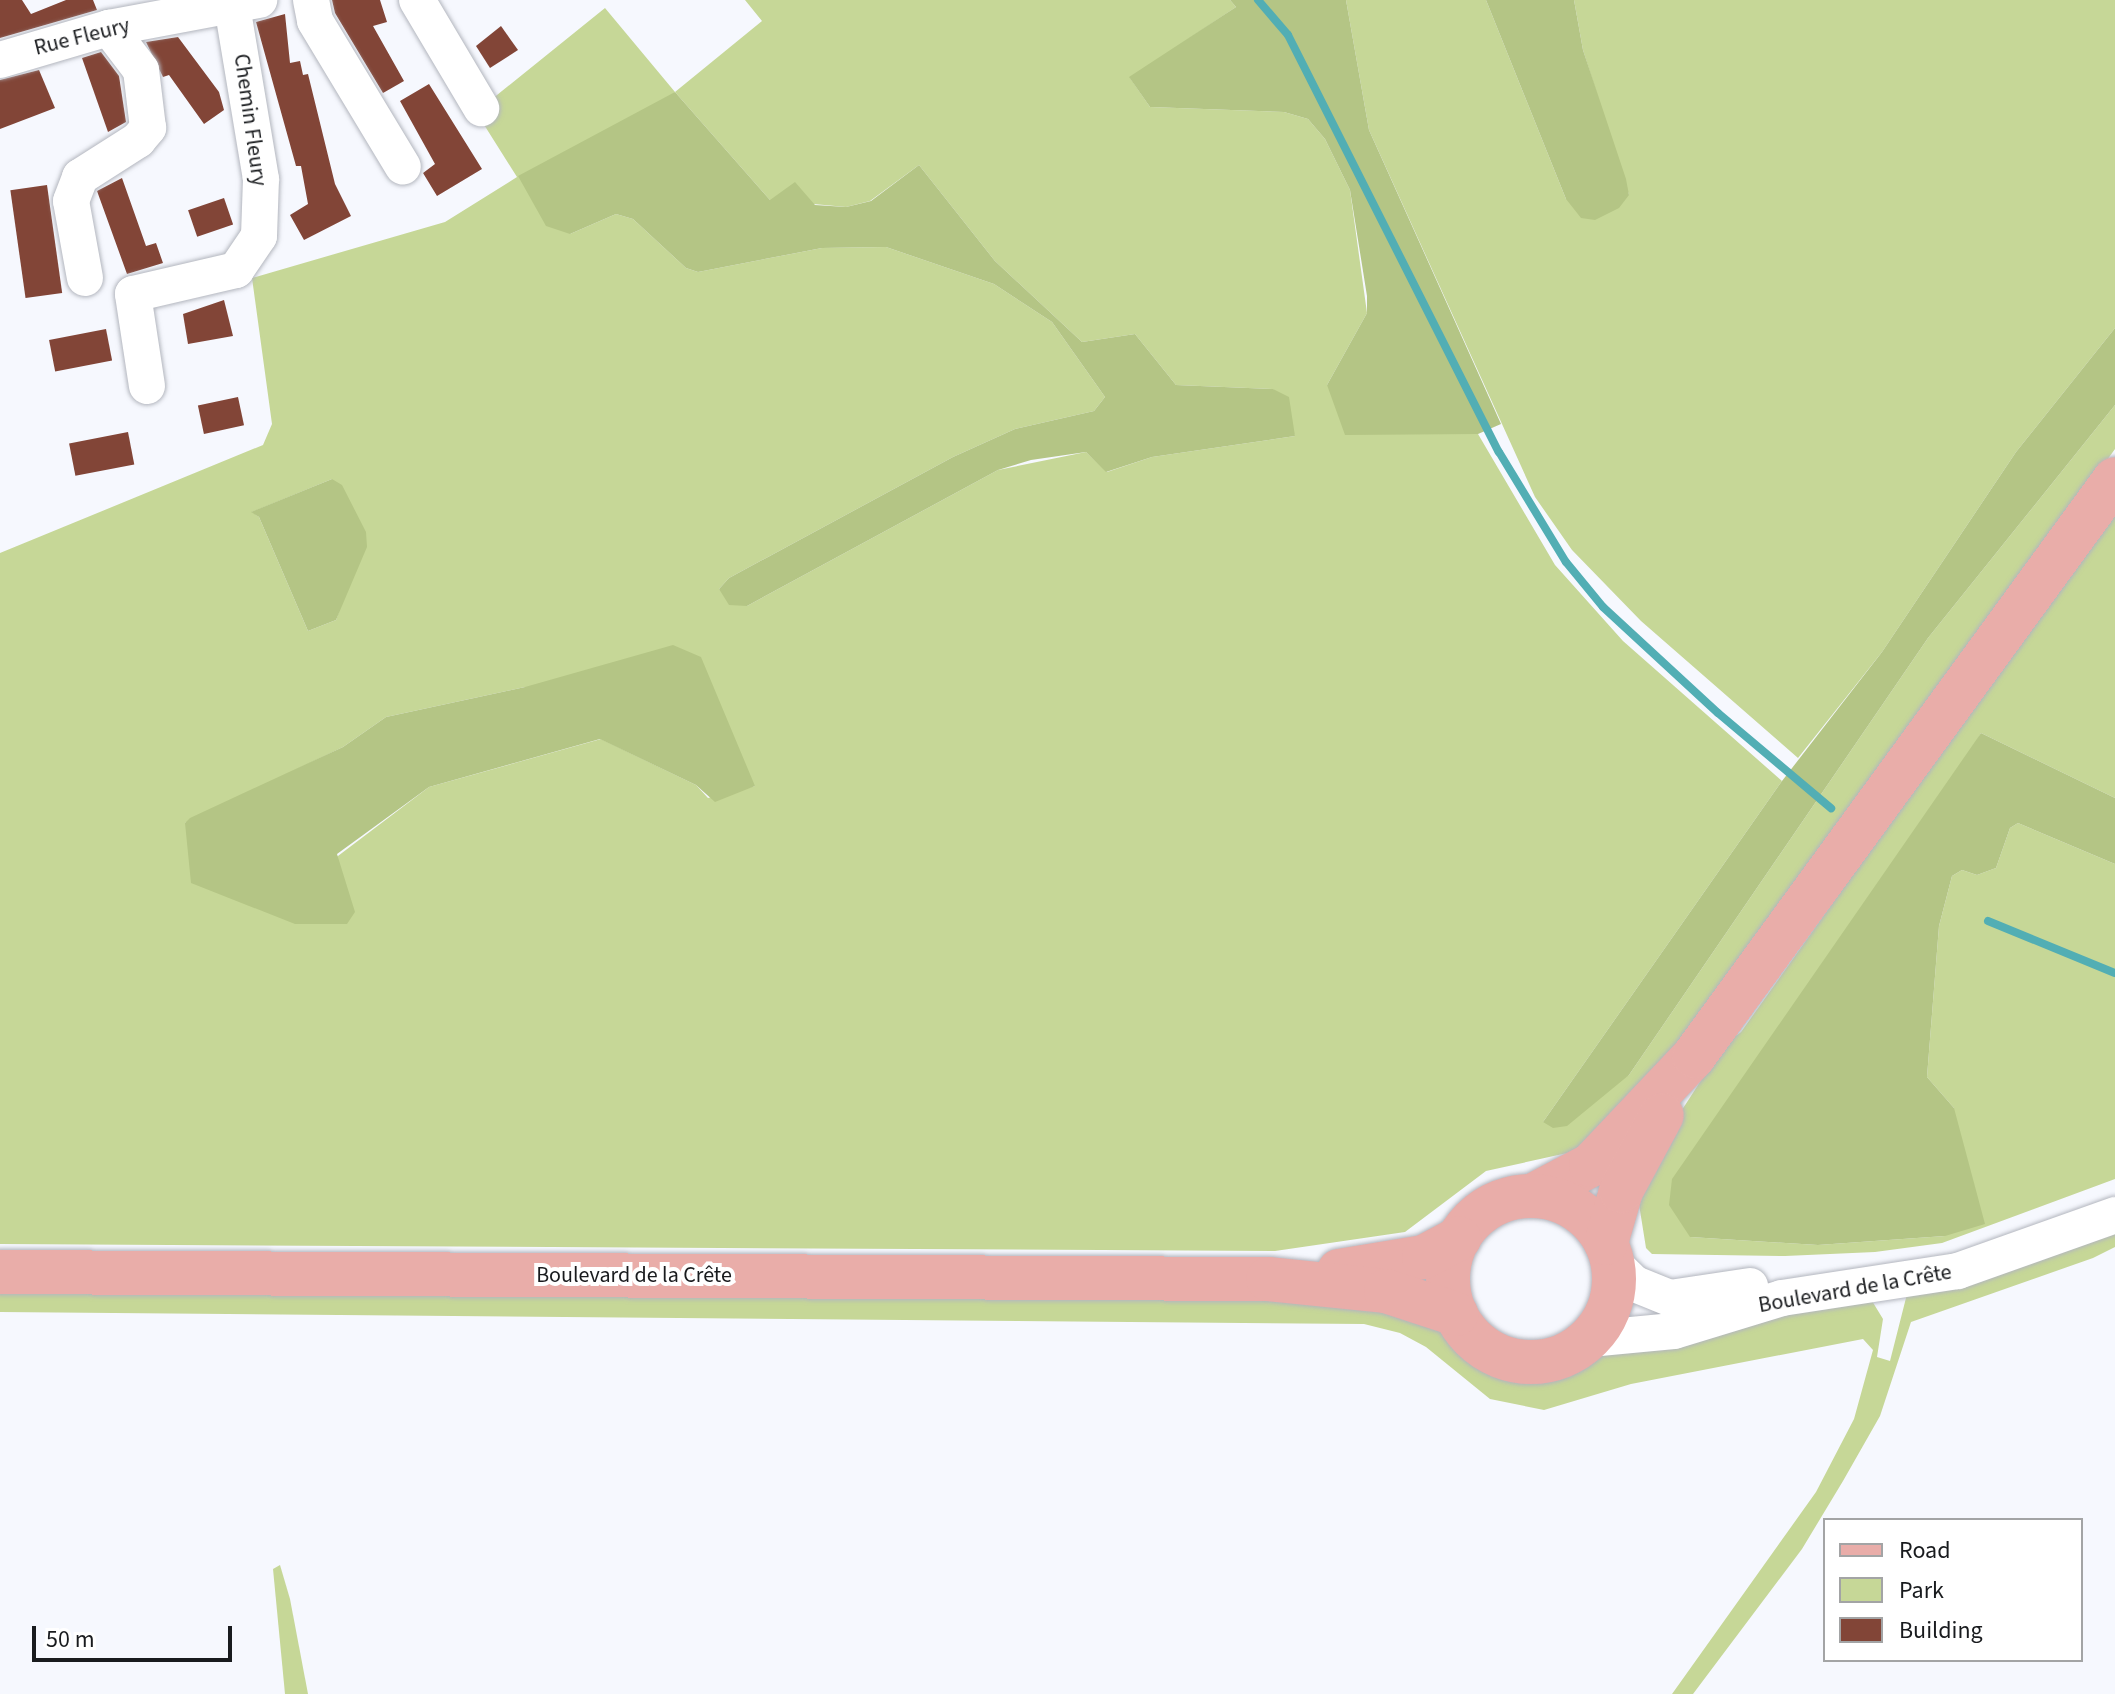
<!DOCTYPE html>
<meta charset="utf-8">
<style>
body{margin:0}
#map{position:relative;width:2115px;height:1694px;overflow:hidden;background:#f6f8fe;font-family:"Source Sans 3",sans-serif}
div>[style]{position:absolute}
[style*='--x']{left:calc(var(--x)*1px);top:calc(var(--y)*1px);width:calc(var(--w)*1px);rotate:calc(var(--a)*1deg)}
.green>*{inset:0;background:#c6d797}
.forest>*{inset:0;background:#b4c585}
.stream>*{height:8px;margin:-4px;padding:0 4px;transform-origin:4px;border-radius:4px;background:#52aeb4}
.building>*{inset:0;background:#824537;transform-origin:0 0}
.roads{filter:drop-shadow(0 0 2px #b3b6be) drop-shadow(0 0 2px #b3b6be)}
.minor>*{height:36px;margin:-18px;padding:0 18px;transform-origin:18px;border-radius:18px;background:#fff}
.major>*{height:44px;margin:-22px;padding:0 22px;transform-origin:22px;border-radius:22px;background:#e9ada9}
.major>.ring{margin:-22px;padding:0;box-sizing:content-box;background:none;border:44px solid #e9ada9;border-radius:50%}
span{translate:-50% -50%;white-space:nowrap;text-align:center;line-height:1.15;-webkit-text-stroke:8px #fff;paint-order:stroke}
.street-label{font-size:22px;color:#191b1e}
.legend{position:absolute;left:1823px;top:1518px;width:260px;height:144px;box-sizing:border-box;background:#fff;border:2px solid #a3a4a5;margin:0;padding:10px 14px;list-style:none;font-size:24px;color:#191b1e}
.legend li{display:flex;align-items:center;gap:16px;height:40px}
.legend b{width:40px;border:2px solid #a3a4a5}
.scale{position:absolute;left:32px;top:1626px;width:200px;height:36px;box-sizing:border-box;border:4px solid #191b1e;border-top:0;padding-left:10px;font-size:24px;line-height:28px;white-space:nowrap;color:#191b1e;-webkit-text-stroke:6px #fff;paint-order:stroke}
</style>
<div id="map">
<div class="green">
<i style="clip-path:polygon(evenodd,745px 0,1230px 0,1236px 7px,1130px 78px,1150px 107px,1284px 112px,1308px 119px,1325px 139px,1350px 190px,1367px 313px,1327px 385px,1478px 434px,1555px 565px,1623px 641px,1782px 781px,1543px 1122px,1629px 1075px,1928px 638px,2115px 405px,2115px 449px,1687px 1040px,1581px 1150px,1486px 1171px,1405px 1232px,1275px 1251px,0 1244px,0 553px,263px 445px,272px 424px,252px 278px,445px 222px,517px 177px,476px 112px,605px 8px,675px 92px,762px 21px,745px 0,675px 92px,770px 200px,846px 207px,870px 201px,919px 165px,995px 261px,1082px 342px,1135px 334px,1176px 385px,1273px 389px,1295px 436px,1152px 457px,1107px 472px,1086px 452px,998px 470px,747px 606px,719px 589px,729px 578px,953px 457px,1015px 429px,1094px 411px,1105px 397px,1052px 322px,994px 284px,886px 247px,822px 248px,698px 272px,686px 268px,633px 219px,616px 214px,570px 234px,675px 92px,745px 0,332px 479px,341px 606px,336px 620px,308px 631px,259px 517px,252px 512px,332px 479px,745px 0,525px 687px,755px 786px,708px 798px,696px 785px,601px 739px,429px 787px,334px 859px,185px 823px,343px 747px,386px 717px,525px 687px)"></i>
<i style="clip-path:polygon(1346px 0,1486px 0,1566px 199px,1629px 195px,1583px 50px,1574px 0,2115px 0,2115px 328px,2016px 452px,1882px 652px,1798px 758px,1641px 621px,1572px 550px,1535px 497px,1369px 130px)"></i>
<i style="clip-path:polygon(2115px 506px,2115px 798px,1981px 733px,1690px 1237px,1818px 1245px,1945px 1236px,1954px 1108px,1927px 1077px,1939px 926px,1952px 876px,1962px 870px,1977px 875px,1996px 868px,2010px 828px,2018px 823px,2115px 864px,2115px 1179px,1942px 1243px,1875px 1252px,1785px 1256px,1652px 1254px,1646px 1248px,1638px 1198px,1654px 1153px,1724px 1045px,1741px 1032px)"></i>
<i style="clip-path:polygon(2115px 1224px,2115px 1247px,2093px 1258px,1911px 1322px,1880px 1416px,1843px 1481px,1802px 1549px,1693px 1694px,1672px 1694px,1816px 1492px,1854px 1419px,1873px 1350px,1863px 1339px,1631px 1384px,1544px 1410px,1490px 1399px,1426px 1347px,1400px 1333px,1364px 1324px,0 1312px,0 1287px,1342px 1300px,1440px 1329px,1480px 1369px,1509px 1380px,1539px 1381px,1562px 1376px,1610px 1350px,1758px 1312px,1869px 1296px,1883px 1319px,1877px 1357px,1890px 1361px,1907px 1294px)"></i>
<i style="clip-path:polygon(280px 1565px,290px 1599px,308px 1694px,285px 1694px,273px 1569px)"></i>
</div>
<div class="forest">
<i style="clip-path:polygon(1230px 0,1346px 0,1369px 130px,1501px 424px,1478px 434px,1345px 435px,1327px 385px,1367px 313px,1367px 296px,1350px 190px,1325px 139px,1308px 119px,1284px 112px,1150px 107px,1129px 77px,1236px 7px)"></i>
<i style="clip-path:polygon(1486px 0,1574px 0,1583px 50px,1626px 179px,1629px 195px,1619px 208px,1595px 220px,1581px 218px,1566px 199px)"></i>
<i style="clip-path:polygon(675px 92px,770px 200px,795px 182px,815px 205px,846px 207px,871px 201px,919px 165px,995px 261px,1082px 342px,1135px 334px,1176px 385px,1273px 389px,1289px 397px,1295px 436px,1152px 457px,1106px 472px,1086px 452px,1031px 460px,998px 470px,747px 606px,729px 605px,719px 589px,729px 578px,953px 457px,1015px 429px,1094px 411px,1105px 397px,1052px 322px,994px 284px,886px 247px,822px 248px,698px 272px,686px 268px,633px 219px,616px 214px,570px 234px,546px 226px,518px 176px)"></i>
<i style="clip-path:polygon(2115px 328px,2115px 405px,1928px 638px,1629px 1075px,1567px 1126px,1553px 1128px,1543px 1122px,1782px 781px,1882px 652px,2016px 452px)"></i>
<i style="clip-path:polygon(332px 479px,342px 485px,366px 532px,367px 547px,336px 620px,308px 631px,259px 517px,251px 512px)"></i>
<i style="clip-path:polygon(673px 645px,701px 657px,755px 786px,715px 802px,696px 785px,600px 739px,429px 787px,337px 854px,355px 912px,347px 924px,295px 924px,191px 883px,185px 823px,190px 818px,343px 747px,386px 717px,525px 687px)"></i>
<i style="clip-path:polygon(1981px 733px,2115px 798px,2115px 864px,2018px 823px,2010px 828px,1996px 868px,1977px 875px,1962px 870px,1952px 876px,1939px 926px,1927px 1077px,1954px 1108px,1985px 1224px,1945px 1236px,1818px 1245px,1690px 1237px,1669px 1205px,1672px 1179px)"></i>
</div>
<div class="stream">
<i style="--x:1258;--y:0;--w:46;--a:49.4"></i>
<i style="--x:1288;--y:35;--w:467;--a:63.2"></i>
<i style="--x:1499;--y:452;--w:129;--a:58.7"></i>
<i style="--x:1566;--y:562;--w:58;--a:50.6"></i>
<i style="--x:1603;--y:607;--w:156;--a:42.7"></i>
<i style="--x:1718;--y:713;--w:148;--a:40.1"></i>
<i style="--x:1988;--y:921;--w:137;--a:22.3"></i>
</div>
<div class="building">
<i style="clip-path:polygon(0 0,22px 0,31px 14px,66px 0,93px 0,97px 10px,0 38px)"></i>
<i style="clip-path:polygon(332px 0,380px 0,387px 22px,373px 26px,404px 81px,383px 93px,335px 13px)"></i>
<i style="clip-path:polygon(285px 14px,290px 63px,300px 61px,303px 75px,308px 74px,335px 184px,351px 216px,304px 240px,290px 215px,308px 204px,301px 166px,296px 166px,256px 22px)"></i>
<i style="clip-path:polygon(501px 26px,518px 50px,490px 68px,476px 46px)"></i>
<i style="clip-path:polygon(178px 37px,219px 92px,224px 110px,204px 124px,169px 75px,163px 77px,146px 42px)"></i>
<i style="clip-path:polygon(101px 52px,119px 76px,126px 122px,108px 132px,82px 58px)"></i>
<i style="clip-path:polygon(39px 70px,55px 108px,0 129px,0 80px)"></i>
<i style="clip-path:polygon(429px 84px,482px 169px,437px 196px,423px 173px,435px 164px,400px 101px)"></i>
<i style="clip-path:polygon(122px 178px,146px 246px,156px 243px,163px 263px,127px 274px,97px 191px)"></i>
<i style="left:47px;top:185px;width:109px;height:37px;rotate:82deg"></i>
<i style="left:224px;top:198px;width:28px;height:38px;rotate:71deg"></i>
<i style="clip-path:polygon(224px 300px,233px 336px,188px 344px,183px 314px)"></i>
<i style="left:106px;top:329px;width:32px;height:58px;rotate:79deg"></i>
<i style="left:238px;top:397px;width:29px;height:41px;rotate:78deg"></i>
<i style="left:128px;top:432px;width:33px;height:60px;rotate:79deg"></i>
</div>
<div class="roads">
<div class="minor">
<i style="--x:311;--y:0;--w:21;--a:79"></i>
<i style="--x:315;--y:21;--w:170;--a:58.9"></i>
<i style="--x:417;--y:0;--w:126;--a:59.3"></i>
<i style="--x:0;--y:60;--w:114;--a:-16.4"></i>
<i style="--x:109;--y:28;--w:153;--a:-10.6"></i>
<i style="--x:85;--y:278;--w:78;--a:-100.3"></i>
<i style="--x:71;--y:201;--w:26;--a:-69"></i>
<i style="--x:80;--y:177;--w:69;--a:-32.5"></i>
<i style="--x:138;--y:140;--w:16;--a:-50"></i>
<i style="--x:148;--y:128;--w:58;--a:-96.9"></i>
<i style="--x:141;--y:70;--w:53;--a:-127.3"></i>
<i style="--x:147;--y:386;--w:93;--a:-98.7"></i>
<i style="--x:133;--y:294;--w:106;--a:-13.1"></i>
<i style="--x:236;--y:270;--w:41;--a:-55.9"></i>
<i style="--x:259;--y:236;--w:57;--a:-88"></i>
<i style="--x:261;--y:179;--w:175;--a:-99.5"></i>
<i style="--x:1613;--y:1263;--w:30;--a:44"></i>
<i style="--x:1635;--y:1284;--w:38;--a:22"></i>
<i style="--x:1670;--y:1298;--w:81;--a:-8.5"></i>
<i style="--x:1589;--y:1339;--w:85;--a:-5.4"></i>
<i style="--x:1674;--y:1331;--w:113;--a:-17"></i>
<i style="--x:1782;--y:1298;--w:178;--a:-8.7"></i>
<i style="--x:1958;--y:1271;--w:167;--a:-19.6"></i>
</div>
<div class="major">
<i style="--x:1534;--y:1195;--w:64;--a:-27.8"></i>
<i style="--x:1591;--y:1165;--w:150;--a:-46.6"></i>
<i style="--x:1694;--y:1056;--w:714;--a:-53.88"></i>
<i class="ring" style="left:1448px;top:1196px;width:122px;height:122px"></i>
<i style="--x:1606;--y:1243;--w:54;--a:-73.9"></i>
<i style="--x:1621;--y:1191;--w:86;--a:-61.7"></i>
<i style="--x:1339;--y:1271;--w:86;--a:-9.4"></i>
<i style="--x:1424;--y:1257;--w:40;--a:-28"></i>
<i style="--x:0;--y:1272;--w:1268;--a:0.32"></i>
<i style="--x:1268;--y:1279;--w:119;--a:5.8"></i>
<i style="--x:1386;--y:1291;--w:74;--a:18.2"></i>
</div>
</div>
<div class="street-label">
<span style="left:82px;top:37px;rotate:-14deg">Rue Fleury</span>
<span style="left:250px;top:120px;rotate:82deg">Chemin Fleury</span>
<span style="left:634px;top:1276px">Boulevard de la Crête</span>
<span style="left:1855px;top:1289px;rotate:-10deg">Boulevard de la Crête</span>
</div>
<ul class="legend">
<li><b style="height:10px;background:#e9ada9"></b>Road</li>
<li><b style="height:22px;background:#c6d797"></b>Park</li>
<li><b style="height:22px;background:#824537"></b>Building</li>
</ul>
<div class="scale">50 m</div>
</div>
